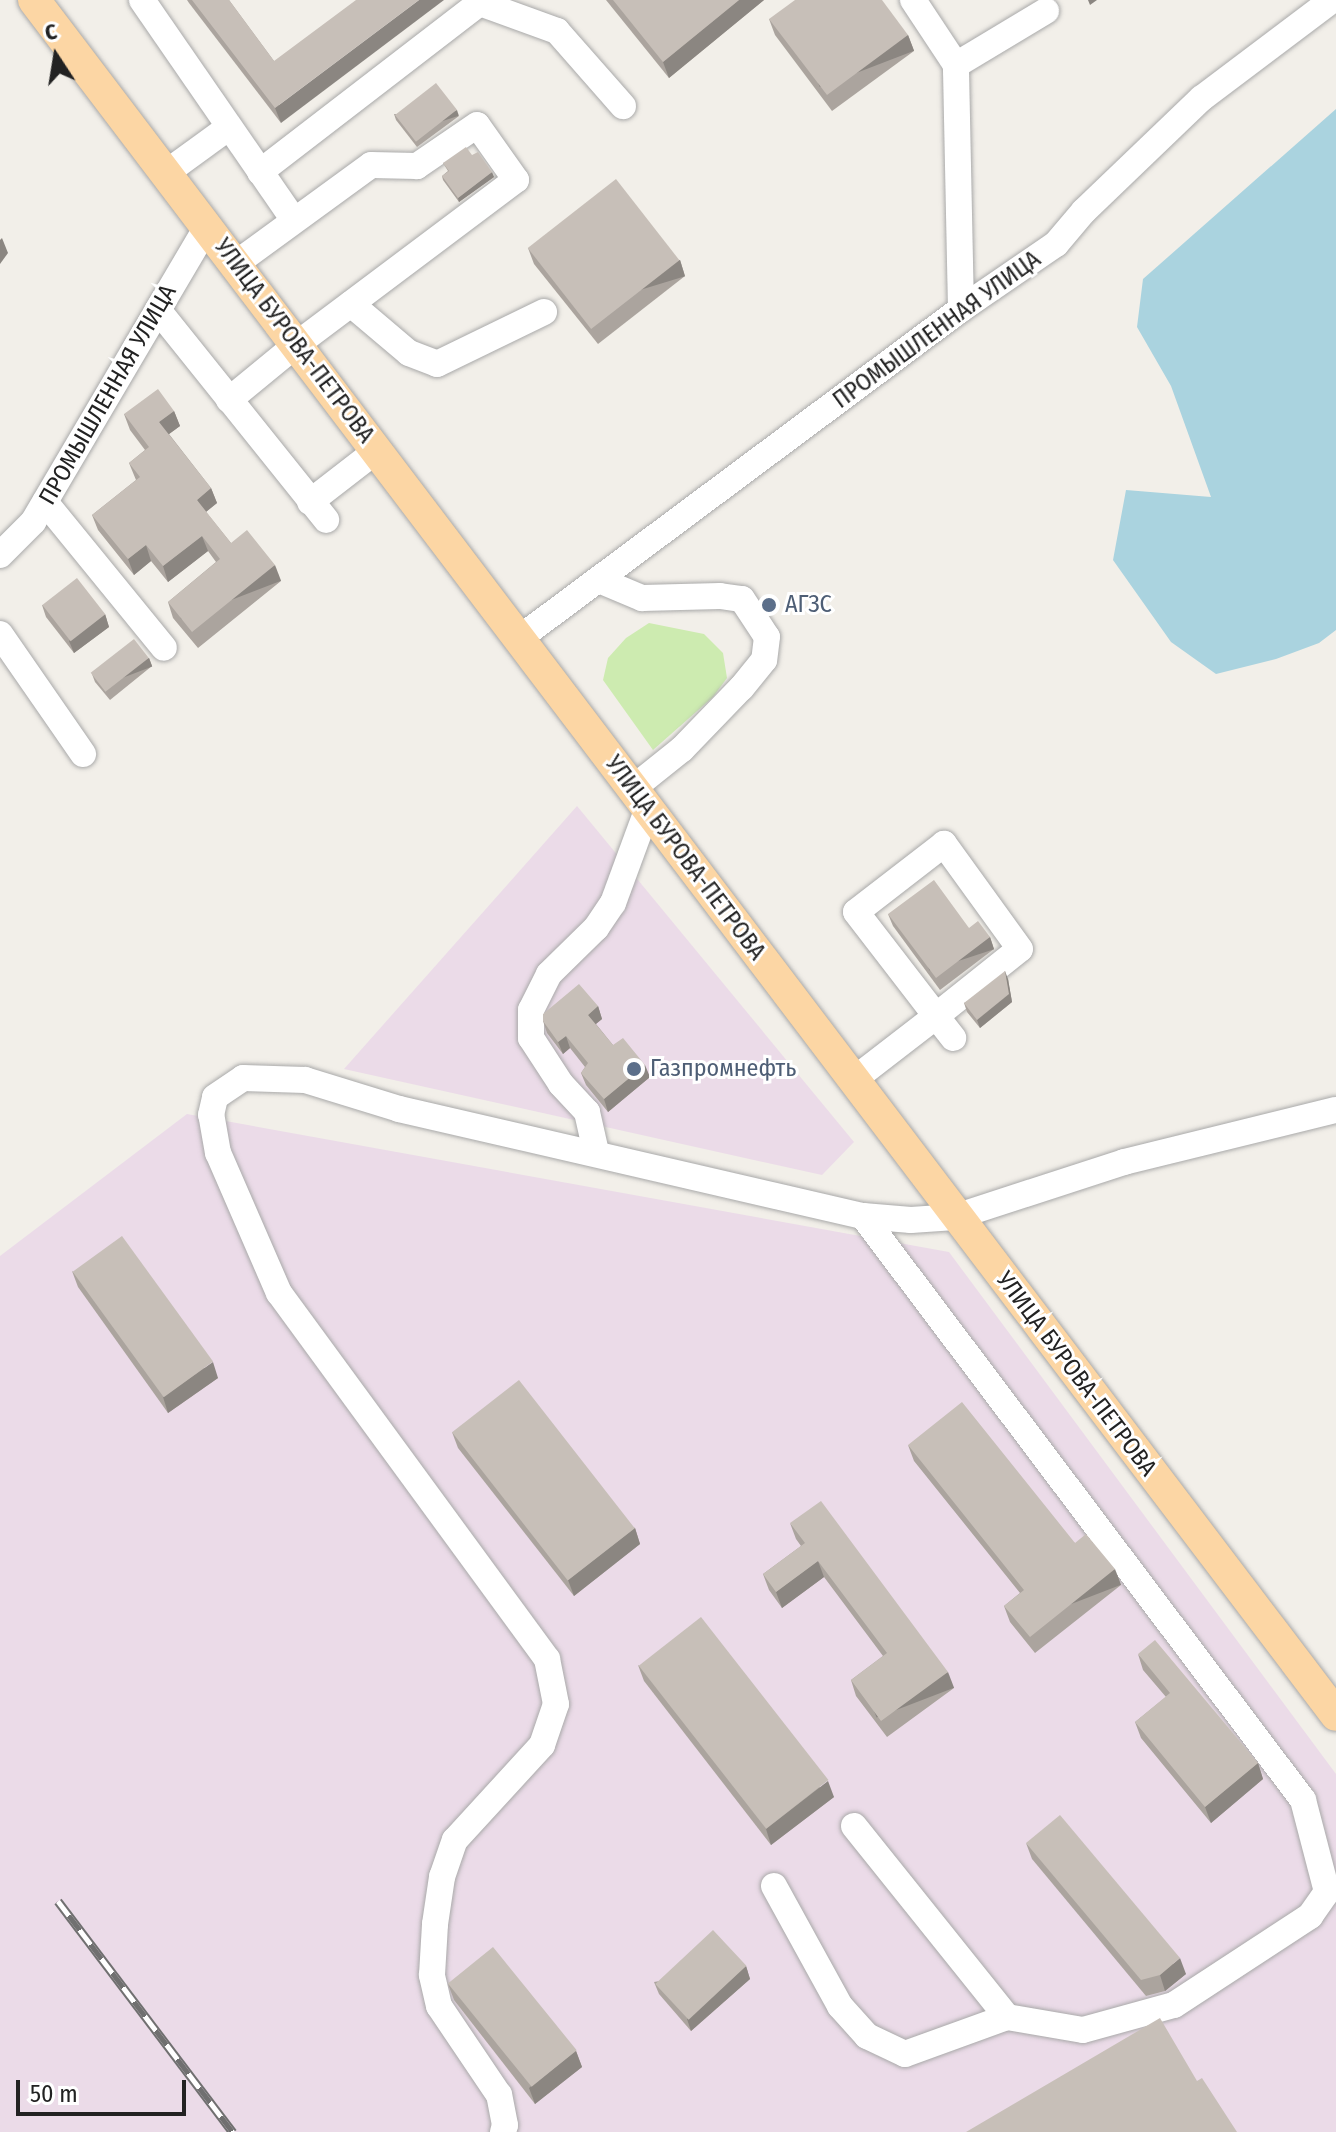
<!DOCTYPE html>
<meta charset="utf-8">
<style>
body{margin:0}
#map{position:relative;width:1336px;height:2132px;overflow:hidden;background:#f2efe9;font-family:"Fira Sans Condensed",sans-serif}
div>[style]{position:absolute}
[style*='--x']{left:calc(var(--x)*1px);top:calc(var(--y)*1px);width:calc(var(--w)*1px);rotate:calc(var(--a)*1deg)}
.industrial>*{inset:0;background:#ebdbe8}
.grass>*{inset:0;background:#cdebb0}
.water>*{inset:0;background:#aad3df}
.roads{filter:drop-shadow(0 0 2px #a9a9a9) drop-shadow(0 0 2px #a9a9a9)}
.minor>*{height:26px;margin:-13px;padding:0 13px;transform-origin:13px;border-radius:13px;background:#fff}
.major>*{height:32px;margin:-16px;padding:0 16px;transform-origin:16px;border-radius:16px;background:#fcd6a4}
.rail>*{height:9px;margin-top:-4.5px;transform-origin:0;background:repeating-linear-gradient(90deg,#fff 0 18px,#707070 0 36px);box-sizing:border-box;border-block:2px solid #707070}
.wall>*{inset:0;background:#aba49e}
.shaded-wall>*{inset:0;background:#8b8681;transform-origin:0 0}
.building>*{inset:0;background:#c7bfb8;transform-origin:0 0}
.dots>*{width:22px;height:22px;translate:-50% -50%;box-sizing:border-box;border:4px solid #fff;border-radius:50%}
span{translate:-50% -50%;white-space:nowrap;text-align:center;line-height:1.15;-webkit-text-stroke:6px #fff;paint-order:stroke}
.street-label{font-size:24px;color:#222}
.service-label{font-size:24px;color:#4e5e75}
.left{translate:0 -50%;text-align:left}
.north{position:absolute;left:16px;top:16px;width:80px;height:80px;-webkit-text-stroke:6px #fff;paint-order:stroke;rotate:348deg;font-size:22px;font-weight:700;line-height:32px;text-align:center;color:#222}
.north::after{content:'';display:block;margin:auto;width:28px;height:36px;background:#222;clip-path:polygon(50% 0,100% 100%,50% 72%,0 100%)}
.scale{position:absolute;left:16px;top:2080px;width:170px;height:36px;box-sizing:border-box;border:4px solid #222;border-top:0;padding-left:10px;font-size:24px;line-height:28px;white-space:nowrap;color:#222;-webkit-text-stroke:6px #fff;paint-order:stroke}
</style>
<div id="map">
<div class="industrial">
<i style="clip-path:polygon(577px 806px,854px 1142px,822px 1175px,344px 1069px)"></i>
<i style="clip-path:polygon(187px 1114px,949px 1252px,1336px 1774px,1336px 2132px,0 2132px,0 1256px)"></i>
</div>
<div class="grass">
<i style="clip-path:polygon(649px 623px,704px 634px,723px 653px,727px 678px,713px 697px,653px 750px,603px 680px,608px 658px,626px 638px)"></i>
</div>
<div class="water">
<i style="clip-path:polygon(1336px 109px,1336px 630px,1319px 643px,1276px 659px,1216px 674px,1171px 642px,1113px 560px,1126px 490px,1211px 497px,1171px 386px,1137px 327px,1143px 279px)"></i>
</div>
<div class="roads">
<div class="minor">
<i style="--x:142;--y:0;--w:267;--a:55.4"></i>
<i style="--x:913;--y:0;--w:78;--a:56.5"></i>
<i style="--x:480;--y:3;--w:82;--a:20"></i>
<i style="--x:557;--y:31;--w:100;--a:48.7"></i>
<i style="--x:260;--y:172;--w:282;--a:-37.6"></i>
<i style="--x:166;--y:173;--w:77;--a:-36"></i>
<i style="--x:351;--y:304;--w:76;--a:40.2"></i>
<i style="--x:409;--y:353;--w:30;--a:21"></i>
<i style="--x:437;--y:364;--w:119;--a:-25.9"></i>
<i style="--x:961;--y:309;--w:244;--a:-91.2"></i>
<i style="--x:956;--y:65;--w:105;--a:-31"></i>
<i style="--x:158;--y:310;--w:269;--a:51.3"></i>
<i style="--x:229;--y:400;--w:87;--a:-39.4"></i>
<i style="--x:296;--y:345;--w:275;--a:-36.9"></i>
<i style="--x:516;--y:180;--w:67;--a:-125.3"></i>
<i style="--x:477;--y:125;--w:73;--a:145.7"></i>
<i style="--x:417;--y:166;--w:46;--a:-178.8"></i>
<i style="--x:371;--y:165;--w:168;--a:143.9"></i>
<i style="--x:45;--y:502;--w:188;--a:50.8"></i>
<i style="--x:310;--y:502;--w:85;--a:-37.8"></i>
<i style="--x:0;--y:555;--w:47;--a:-45"></i>
<i style="--x:33;--y:522;--w:342;--a:-59.5"></i>
<i style="--x:599;--y:580;--w:47;--a:22.7"></i>
<i style="--x:642;--y:598;--w:78;--a:-1.5"></i>
<i style="--x:720;--y:596;--w:22;--a:8"></i>
<i style="--x:742;--y:599;--w:45;--a:56.7"></i>
<i style="--x:767;--y:637;--w:23;--a:97"></i>
<i style="--x:764;--y:660;--w:36;--a:129"></i>
<i style="--x:741;--y:688;--w:85;--a:134"></i>
<i style="--x:682;--y:749;--w:64;--a:141.3"></i>
<i style="--x:0;--y:634;--w:146;--a:55.3"></i>
<i style="--x:521;--y:637;--w:549;--a:-36.7"></i>
<i style="--x:961;--y:309;--w:115;--a:-34.4"></i>
<i style="--x:1056;--y:244;--w:43;--a:-49.7"></i>
<i style="--x:1084;--y:211;--w:163;--a:-43.8"></i>
<i style="--x:1202;--y:98;--w:163;--a:-37"></i>
<i style="--x:852;--y:1081;--w:106;--a:-37.7"></i>
<i style="--x:936;--y:1016;--w:107;--a:-38.6"></i>
<i style="--x:1020;--y:949;--w:130;--a:-125.9"></i>
<i style="--x:944;--y:844;--w:111;--a:142.3"></i>
<i style="--x:856;--y:912;--w:131;--a:52.4"></i>
<i style="--x:936;--y:1016;--w:28;--a:52"></i>
<i style="--x:596;--y:1152;--w:41;--a:-102.7"></i>
<i style="--x:587;--y:1112;--w:38;--a:-133"></i>
<i style="--x:561;--y:1084;--w:55;--a:-123.1"></i>
<i style="--x:531;--y:1038;--w:28;--a:-90"></i>
<i style="--x:531;--y:1010;--w:40;--a:-63.4"></i>
<i style="--x:549;--y:974;--w:66;--a:-44.4"></i>
<i style="--x:596;--y:928;--w:30;--a:-56"></i>
<i style="--x:613;--y:903;--w:101;--a:-69.8"></i>
<i style="--x:854;--y:1826;--w:245;--a:51.3"></i>
<i style="--x:774;--y:1886;--w:137;--a:61.2"></i>
<i style="--x:840;--y:2006;--w:40;--a:48"></i>
<i style="--x:867;--y:2036;--w:42;--a:25.3"></i>
<i style="--x:905;--y:2054;--w:109;--a:-19.9"></i>
<i style="--x:1007;--y:2017;--w:77;--a:9.7"></i>
<i style="--x:1083;--y:2030;--w:94;--a:-15.4"></i>
<i style="--x:1174;--y:2005;--w:163;--a:-33.2"></i>
<i style="--x:1310;--y:1916;--w:29;--a:-55"></i>
<i style="--x:1327;--y:1892;--w:95;--a:-104.6"></i>
<i style="--x:1303;--y:1800;--w:731;--a:-127"></i>
<i style="--x:503;--y:2132;--w:7;--a:-74"></i>
<i style="--x:505;--y:2125;--w:31;--a:-101"></i>
<i style="--x:499;--y:2095;--w:107;--a:-124"></i>
<i style="--x:439;--y:2006;--w:32;--a:-103"></i>
<i style="--x:432;--y:1975;--w:51;--a:-86.6"></i>
<i style="--x:435;--y:1924;--w:48;--a:-81.5"></i>
<i style="--x:442;--y:1877;--w:39;--a:-71"></i>
<i style="--x:455;--y:1840;--w:129;--a:-47.5"></i>
<i style="--x:542;--y:1745;--w:43;--a:-71.1"></i>
<i style="--x:556;--y:1704;--w:46;--a:-101.3"></i>
<i style="--x:547;--y:1659;--w:454;--a:-126.2"></i>
<i style="--x:279;--y:1293;--w:153;--a:-113.5"></i>
<i style="--x:218;--y:1153;--w:39;--a:-100"></i>
<i style="--x:211;--y:1115;--w:18;--a:-77"></i>
<i style="--x:215;--y:1097;--w:34;--a:-34"></i>
<i style="--x:243;--y:1078;--w:62;--a:1.8"></i>
<i style="--x:305;--y:1080;--w:98;--a:17.1"></i>
<i style="--x:399;--y:1109;--w:476;--a:13"></i>
<i style="--x:863;--y:1216;--w:48;--a:4.8"></i>
<i style="--x:911;--y:1220;--w:44;--a:-3.9"></i>
<i style="--x:955;--y:1217;--w:178;--a:-18"></i>
<i style="--x:1124;--y:1162;--w:218;--a:-13.8"></i>
</div>
<div class="major">
<i style="--x:34;--y:0;--w:2153;--a:52.79"></i>
</div>
</div>
<div class="rail">
<i style="--x:58;--y:1901;--w:290;--a:52.9"></i>
</div>
<div class="wall">
<i style="clip-path:polygon(187px 0,229px 0,274px 61px,281px 123px,189px 3px)"></i>
<i style="clip-path:polygon(606px 0,764px 0,669px 78px)"></i>
<i style="clip-path:polygon(769px 19px,908px 35px,914px 51px,832px 111px,775px 35px)"></i>
<i style="clip-path:polygon(394px 114px,459px 116px,417px 147px,396px 120px)"></i>
<i style="clip-path:polygon(472px 155px,494px 177px,459px 202px,443px 180px,442px 176px,448px 171px,443px 163px)"></i>
<i style="clip-path:polygon(528px 248px,680px 260px,685px 276px,598px 344px,534px 264px)"></i>
<i style="clip-path:polygon(174px 411px,180px 426px,169px 434px,211px 488px,217px 503px,206px 512px,231px 543px,281px 581px,198px 648px,173px 618px,168px 602px,216px 562px,208px 551px,168px 582px,151px 561px,134px 575px,98px 530px,92px 515px,136px 480px,129px 463px,145px 450px,130px 430px,124px 414px)"></i>
<i style="clip-path:polygon(42px 605px,105px 614px,109px 627px,74px 653px,46px 617px)"></i>
<i style="clip-path:polygon(149px 658px,152px 666px,110px 700px,95px 682px,92px 674px)"></i>
<i style="clip-path:polygon(888px 914px,969px 928px,990px 937px,994px 949px,940px 990px,893px 926px)"></i>
<i style="clip-path:polygon(1008px 979px,1012px 1002px,980px 1028px,967px 1012px,964px 1003px)"></i>
<i style="clip-path:polygon(598px 1006px,602px 1019px,596px 1024px,613px 1045px,650px 1077px,608px 1112px,586px 1085px,581px 1073px,585px 1067px,570px 1048px,563px 1054px,547px 1033px,543px 1021px)"></i>
<i style="clip-path:polygon(72px 1271px,218px 1378px,168px 1413px,78px 1287px)"></i>
<i style="clip-path:polygon(452px 1432px,635px 1528px,640px 1544px,574px 1596px,458px 1448px)"></i>
<i style="clip-path:polygon(908px 1445px,1075px 1543px,1121px 1585px,1035px 1653px,1010px 1622px,1004px 1606px,1020px 1593px,914px 1461px)"></i>
<i style="clip-path:polygon(790px 1523px,954px 1688px,887px 1737px,856px 1696px,851px 1680px,883px 1656px,824px 1577px,782px 1608px,769px 1590px,763px 1574px,801px 1546px,796px 1539px)"></i>
<i style="clip-path:polygon(1138px 1654px,1258px 1763px,1263px 1779px,1211px 1823px,1141px 1738px,1135px 1722px,1166px 1697px,1143px 1670px)"></i>
<i style="clip-path:polygon(638px 1665px,834px 1797px,771px 1845px,644px 1681px)"></i>
<i style="clip-path:polygon(1026px 1843px,1186px 1974px,1165px 1991px,1146px 1996px,1032px 1859px)"></i>
<i style="clip-path:polygon(746px 1966px,750px 1979px,691px 2031px,659px 1994px,654px 1982px)"></i>
<i style="clip-path:polygon(448px 1984px,576px 2051px,582px 2067px,535px 2104px,454px 2000px)"></i>
</div>
<div class="shaded-wall">
<i style="clip-path:polygon(419px 0,444px 0,281px 123px,275px 108px)"></i>
<i style="clip-path:polygon(739px 0,764px 0,669px 78px,663px 62px)"></i>
<i style="clip-path:polygon(1088px 0,1097px 0,1090px 5px)"></i>
<i style="left:908px;top:35px;width:17px;height:101px;rotate:69deg"></i>
<i style="left:457px;top:110px;width:6px;height:52px;rotate:72deg"></i>
<i style="clip-path:polygon(492px 172px,494px 177px,459px 202px,458px 198px)"></i>
<i style="clip-path:polygon(2px 238px,8px 253px,0 264px,0 240px)"></i>
<i style="left:680px;top:260px;width:17px;height:112px;rotate:73deg"></i>
<i style="clip-path:polygon(174px 411px,180px 426px,165px 437px,159px 422px)"></i>
<i style="clip-path:polygon(211px 488px,217px 503px,202px 515px,197px 500px)"></i>
<i style="clip-path:polygon(202px 536px,208px 551px,168px 582px,163px 566px)"></i>
<i style="clip-path:polygon(146px 545px,151px 561px,134px 575px,128px 559px)"></i>
<i style="left:275px;top:565px;width:17px;height:107px;rotate:69deg"></i>
<i style="clip-path:polygon(105px 614px,109px 627px,74px 653px,69px 641px)"></i>
<i style="left:149px;top:658px;width:9px;height:54px;rotate:69deg"></i>
<i style="left:990px;top:937px;width:13px;height:68px;rotate:72deg"></i>
<i style="clip-path:polygon(1005px 971px,1008px 979px,1012px 1002px,980px 1028px,977px 1020px)"></i>
<i style="clip-path:polygon(598px 1006px,602px 1019px,592px 1027px,588px 1015px)"></i>
<i style="clip-path:polygon(566px 1036px,570px 1048px,563px 1054px,558px 1042px)"></i>
<i style="clip-path:polygon(645px 1065px,650px 1077px,608px 1112px,604px 1099px)"></i>
<i style="clip-path:polygon(213px 1362px,218px 1378px,168px 1413px,163px 1397px)"></i>
<i style="clip-path:polygon(635px 1528px,640px 1544px,574px 1596px,568px 1580px)"></i>
<i style="clip-path:polygon(818px 1561px,824px 1577px,782px 1608px,776px 1592px)"></i>
<i style="left:1115px;top:1569px;width:17px;height:109px;rotate:69deg"></i>
<i style="left:948px;top:1672px;width:17px;height:83px;rotate:69deg"></i>
<i style="clip-path:polygon(1258px 1763px,1263px 1779px,1211px 1823px,1205px 1807px)"></i>
<i style="clip-path:polygon(828px 1781px,834px 1797px,771px 1845px,766px 1829px)"></i>
<i style="clip-path:polygon(1180px 1958px,1186px 1974px,1165px 1991px,1160px 1975px)"></i>
<i style="clip-path:polygon(746px 1966px,750px 1979px,691px 2031px,687px 2019px)"></i>
<i style="clip-path:polygon(576px 2051px,582px 2067px,535px 2104px,529px 2088px)"></i>
</div>
<div class="building">
<i style="clip-path:polygon(192px 0,229px 0,274px 61px,356px 0,419px 0,275px 108px)"></i>
<i style="clip-path:polygon(613px 0,739px 0,663px 62px)"></i>
<i style="clip-path:polygon(795px 0,882px 0,908px 35px,827px 95px,769px 19px)"></i>
<i style="left:436px;top:83px;width:34px;height:52px;rotate:52deg"></i>
<i style="clip-path:polygon(466px 147px,472px 155px,478px 152px,492px 172px,458px 198px,442px 176px,449px 171px,443px 163px)"></i>
<i style="left:616px;top:179px;width:103px;height:112px;rotate:52deg"></i>
<i style="clip-path:polygon(158px 389px,174px 411px,159px 422px,211px 488px,197px 500px,231px 543px,247px 530px,275px 565px,192px 632px,168px 602px,220px 559px,202px 536px,163px 566px,146px 545px,128px 559px,92px 515px,140px 477px,129px 463px,149px 447px,124px 414px)"></i>
<i style="left:77px;top:578px;width:46px;height:44px;rotate:52deg"></i>
<i style="left:134px;top:639px;width:24px;height:55px;rotate:52deg"></i>
<i style="clip-path:polygon(934px 880px,969px 928px,978px 921px,990px 937px,936px 978px,888px 914px)"></i>
<i style="clip-path:polygon(1005px 971px,1009px 994px,977px 1020px,964px 1003px)"></i>
<i style="clip-path:polygon(579px 984px,598px 1006px,588px 1015px,613px 1045px,623px 1038px,645px 1065px,604px 1099px,581px 1073px,588px 1063px,566px 1036px,558px 1042px,543px 1021px,543px 1014px)"></i>
<i style="left:122px;top:1236px;width:155px;height:61px;rotate:54deg"></i>
<i style="left:519px;top:1380px;width:188px;height:85px;rotate:52deg"></i>
<i style="clip-path:polygon(962px 1402px,1075px 1543px,1086px 1534px,1115px 1569px,1030px 1637px,1004px 1606px,1024px 1590px,908px 1445px)"></i>
<i style="clip-path:polygon(821px 1501px,948px 1672px,881px 1721px,851px 1680px,887px 1653px,818px 1561px,776px 1592px,763px 1574px,805px 1543px,790px 1523px)"></i>
<i style="left:701px;top:1617px;width:207px;height:79px;rotate:52deg"></i>
<i style="clip-path:polygon(1155px 1640px,1258px 1763px,1205px 1807px,1135px 1722px,1170px 1693px,1138px 1654px)"></i>
<i style="clip-path:polygon(1060px 1815px,1180px 1958px,1160px 1975px,1141px 1980px,1026px 1843px)"></i>
<i style="left:713px;top:1930px;width:49px;height:79px;rotate:47deg"></i>
<i style="left:493px;top:1947px;width:133px;height:58px;rotate:51deg"></i>
<i style="clip-path:polygon(1160px 2018px,1197px 2081px,1202px 2078px,1237px 2132px,966px 2132px)"></i>
</div>
<div class="dots">
<i style="left:769px;top:605px;background:#5c6f8a"></i>
<i style="left:634px;top:1069px;background:#5c6f8a"></i>
</div>
<div class="street-label">
<span style="left:937px;top:330px;rotate:-36deg">ПРОМЫШЛЕННАЯ УЛИЦА</span>
<span style="left:294px;top:341px;rotate:53deg">УЛИЦА БУРОВА-ПЕТРОВА</span>
<span style="left:108px;top:395px;rotate:-60deg">ПРОМЫШЛЕННАЯ УЛИЦА</span>
<span style="left:685px;top:858px;rotate:53deg">УЛИЦА БУРОВА-ПЕТРОВА</span>
<span style="left:1076px;top:1374px;rotate:53deg">УЛИЦА БУРОВА-ПЕТРОВА</span>
</div>
<div class="service-label">
<span class="left" style="left:785px;top:605px">АГЗС</span>
<span class="left" style="left:650px;top:1069px">Газпромнефть</span>
</div>
<div class="north">С</div>
<div class="scale">50 m</div>
</div>
